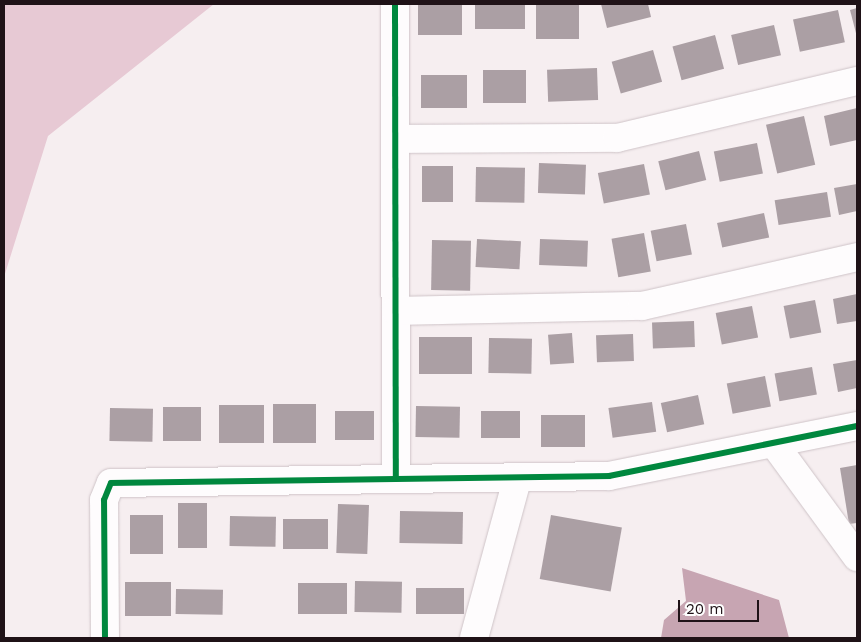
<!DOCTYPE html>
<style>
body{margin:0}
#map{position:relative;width:861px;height:642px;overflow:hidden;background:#f6eef0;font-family:"Work Sans",sans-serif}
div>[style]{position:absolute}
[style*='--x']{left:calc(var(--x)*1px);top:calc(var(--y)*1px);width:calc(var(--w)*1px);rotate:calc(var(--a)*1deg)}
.forest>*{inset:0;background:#e7c9d4}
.water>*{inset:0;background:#c7a5b2}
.building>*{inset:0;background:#ab9fa4;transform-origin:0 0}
.roads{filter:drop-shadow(0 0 1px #cec3c7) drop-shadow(0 0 1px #cec3c7)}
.minor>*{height:28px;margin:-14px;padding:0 14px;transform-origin:14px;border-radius:14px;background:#fefcfd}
.cycleway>*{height:6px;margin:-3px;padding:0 3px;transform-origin:3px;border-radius:3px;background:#00873e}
span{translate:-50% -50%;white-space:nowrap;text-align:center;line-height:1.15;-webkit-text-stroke:5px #fff;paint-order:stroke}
.frame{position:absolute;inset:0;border:5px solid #1f1217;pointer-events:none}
.scale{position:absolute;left:678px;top:600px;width:81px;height:22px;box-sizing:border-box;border:2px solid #1f1217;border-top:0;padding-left:6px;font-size:15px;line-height:18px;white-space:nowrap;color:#1f1217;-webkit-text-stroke:4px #fff;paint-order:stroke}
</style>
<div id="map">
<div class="forest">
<i style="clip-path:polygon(4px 4px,214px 4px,48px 136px,4px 277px)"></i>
</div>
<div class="water">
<i style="clip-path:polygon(682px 568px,779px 600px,789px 638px,661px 638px,664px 620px,686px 601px)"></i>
</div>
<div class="building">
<i style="left:418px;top:4px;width:44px;height:31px"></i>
<i style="left:475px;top:4px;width:50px;height:25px"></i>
<i style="left:536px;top:4px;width:43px;height:35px"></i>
<i style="clip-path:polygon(601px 4px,648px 4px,651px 17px,607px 28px)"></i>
<i style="clip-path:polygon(857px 8px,857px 37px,850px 10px)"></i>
<i style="left:838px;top:10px;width:33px;height:46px;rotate:78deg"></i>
<i style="left:774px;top:25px;width:31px;height:44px;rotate:77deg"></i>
<i style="left:715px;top:35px;width:35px;height:44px;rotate:75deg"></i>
<i style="left:653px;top:50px;width:33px;height:43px;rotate:74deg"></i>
<i style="left:597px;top:68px;width:32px;height:50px;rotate:88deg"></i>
<i style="left:483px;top:70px;width:43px;height:33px"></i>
<i style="left:467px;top:75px;width:33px;height:46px;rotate:90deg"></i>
<i style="clip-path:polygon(857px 108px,857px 140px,830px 146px,824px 116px)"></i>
<i style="left:804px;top:116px;width:50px;height:39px;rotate:77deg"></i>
<i style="left:757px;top:143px;width:31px;height:44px;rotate:79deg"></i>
<i style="left:699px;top:151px;width:30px;height:42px;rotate:76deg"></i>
<i style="left:539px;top:163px;width:47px;height:30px;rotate:2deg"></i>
<i style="left:644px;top:164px;width:31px;height:47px;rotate:79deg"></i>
<i style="left:422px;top:166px;width:31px;height:36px"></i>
<i style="left:476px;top:167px;width:49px;height:35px;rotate:1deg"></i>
<i style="clip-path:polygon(857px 184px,857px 211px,839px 215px,834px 188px)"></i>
<i style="left:827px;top:192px;width:25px;height:53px;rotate:81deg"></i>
<i style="left:764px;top:213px;width:25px;height:48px;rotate:78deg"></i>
<i style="left:686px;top:224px;width:31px;height:36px;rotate:79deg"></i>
<i style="left:644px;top:233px;width:39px;height:33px;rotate:80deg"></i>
<i style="left:477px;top:239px;width:44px;height:28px;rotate:3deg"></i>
<i style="left:540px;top:239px;width:48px;height:26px;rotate:2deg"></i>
<i style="left:432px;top:240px;width:39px;height:50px;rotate:1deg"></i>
<i style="clip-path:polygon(857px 294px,857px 321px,837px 324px,833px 299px)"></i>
<i style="left:815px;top:300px;width:33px;height:32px;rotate:79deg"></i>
<i style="left:752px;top:306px;width:32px;height:37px;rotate:79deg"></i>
<i style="left:694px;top:321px;width:26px;height:42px;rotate:88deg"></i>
<i style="left:572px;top:333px;width:30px;height:24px;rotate:86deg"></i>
<i style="left:633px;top:334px;width:27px;height:37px;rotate:88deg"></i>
<i style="left:419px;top:337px;width:53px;height:37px"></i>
<i style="left:489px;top:338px;width:43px;height:35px;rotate:1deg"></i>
<i style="clip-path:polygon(857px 360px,857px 388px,838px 392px,833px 364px)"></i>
<i style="left:812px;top:367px;width:28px;height:38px;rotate:80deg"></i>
<i style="left:765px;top:376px;width:31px;height:39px;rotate:79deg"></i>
<i style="left:698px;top:395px;width:30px;height:38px;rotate:78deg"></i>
<i style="left:652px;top:402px;width:30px;height:44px;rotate:82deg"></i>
<i style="left:273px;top:404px;width:43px;height:39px"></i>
<i style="left:219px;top:405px;width:45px;height:38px"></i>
<i style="left:416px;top:406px;width:44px;height:31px;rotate:1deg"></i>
<i style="left:163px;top:407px;width:38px;height:34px"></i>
<i style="left:110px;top:408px;width:43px;height:33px;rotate:1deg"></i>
<i style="left:335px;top:411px;width:39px;height:29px"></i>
<i style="left:481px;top:411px;width:39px;height:27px"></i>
<i style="left:541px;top:415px;width:44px;height:32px"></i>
<i style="clip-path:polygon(857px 465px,857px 523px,849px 524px,840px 468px)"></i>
<i style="left:178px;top:503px;width:29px;height:45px"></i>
<i style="left:338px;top:504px;width:31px;height:49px;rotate:2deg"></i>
<i style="left:400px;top:511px;width:63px;height:32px;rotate:1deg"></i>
<i style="left:130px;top:515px;width:33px;height:39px"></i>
<i style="left:551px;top:515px;width:72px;height:65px;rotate:10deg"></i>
<i style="left:230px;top:516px;width:46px;height:30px;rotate:1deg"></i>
<i style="left:283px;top:519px;width:45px;height:30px"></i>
<i style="left:355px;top:581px;width:47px;height:31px;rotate:1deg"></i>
<i style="left:125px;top:582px;width:46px;height:34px"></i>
<i style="left:298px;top:583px;width:49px;height:31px"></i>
<i style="left:416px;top:588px;width:48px;height:26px"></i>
<i style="left:176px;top:589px;width:47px;height:25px;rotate:1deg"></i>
</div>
<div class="roads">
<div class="minor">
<i style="--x:395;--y:4;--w:474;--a:89.9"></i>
<i style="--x:395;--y:139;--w:222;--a:-0.3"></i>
<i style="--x:617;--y:138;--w:247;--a:-13.4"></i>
<i style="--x:396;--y:311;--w:246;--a:-1.2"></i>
<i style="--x:642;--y:306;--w:221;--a:-12.8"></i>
<i style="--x:775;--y:445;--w:139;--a:53.8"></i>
<i style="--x:105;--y:638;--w:138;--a:-90.4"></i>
<i style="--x:104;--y:500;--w:18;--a:-68"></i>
<i style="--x:111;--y:483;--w:498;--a:-0.8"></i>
<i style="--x:609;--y:476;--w:253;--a:-11.4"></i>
<i style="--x:474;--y:638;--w:164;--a:-74.8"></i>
</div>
</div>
<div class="cycleway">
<i style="--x:395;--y:4;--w:474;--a:89.9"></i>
<i style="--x:105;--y:638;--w:138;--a:-90.4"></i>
<i style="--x:104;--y:500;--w:18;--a:-68"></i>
<i style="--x:111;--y:483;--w:498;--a:-0.8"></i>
<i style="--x:609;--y:476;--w:253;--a:-11.4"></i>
</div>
<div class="frame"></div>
<div class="scale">20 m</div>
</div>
